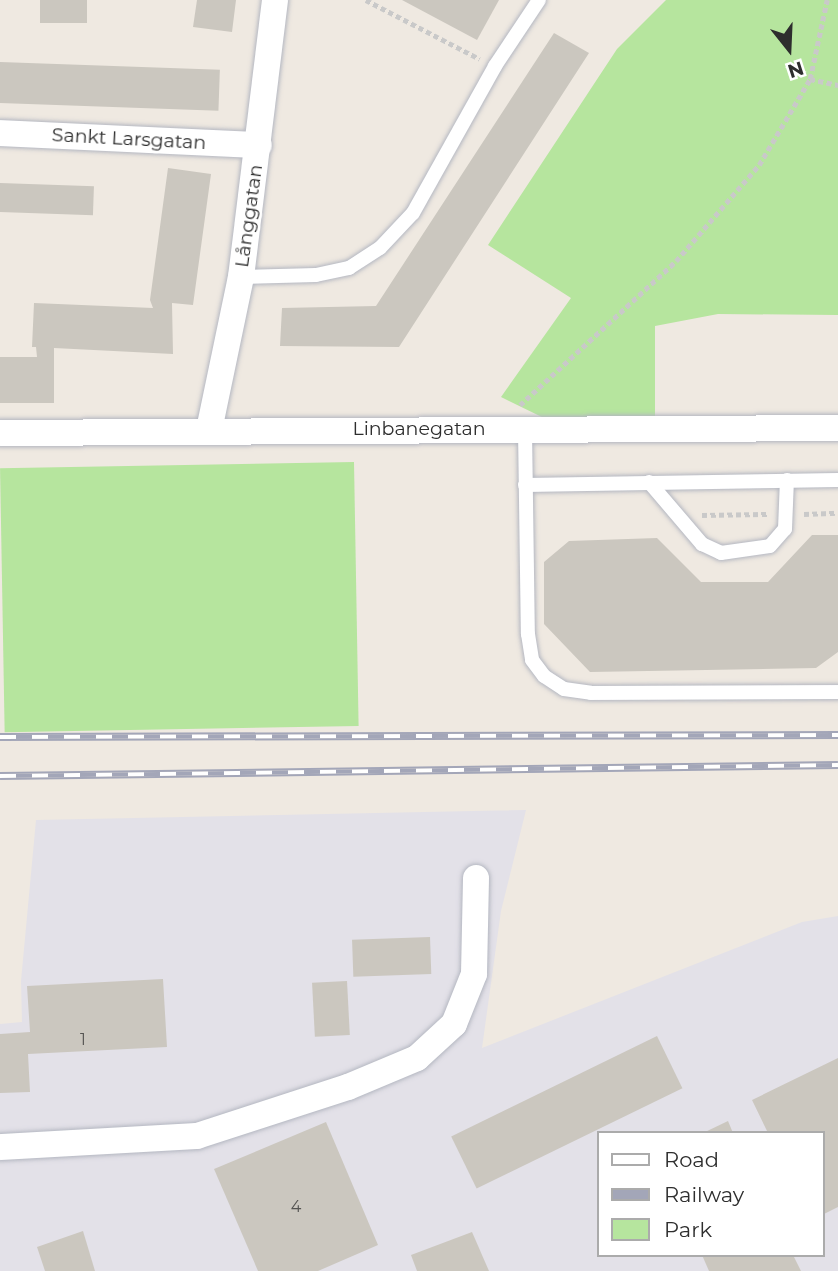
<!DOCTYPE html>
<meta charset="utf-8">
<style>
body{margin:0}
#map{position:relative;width:838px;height:1271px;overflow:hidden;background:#efe9e1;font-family:Montserrat,sans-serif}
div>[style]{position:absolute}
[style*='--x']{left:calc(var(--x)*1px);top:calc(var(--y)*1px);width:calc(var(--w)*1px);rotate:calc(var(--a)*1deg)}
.industrial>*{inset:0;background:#e3e1e8}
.green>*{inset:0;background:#b6e59e;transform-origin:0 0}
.building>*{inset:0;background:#cbc7bf;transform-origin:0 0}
.path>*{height:4.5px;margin-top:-2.25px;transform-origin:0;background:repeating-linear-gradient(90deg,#c9c9c9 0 5px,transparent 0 8.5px)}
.roads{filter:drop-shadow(0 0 2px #b4b7c1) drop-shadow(0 0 2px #b4b7c1)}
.lane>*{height:14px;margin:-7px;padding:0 7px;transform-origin:7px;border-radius:7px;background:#fff}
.street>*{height:26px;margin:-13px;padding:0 13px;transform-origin:13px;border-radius:13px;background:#fff}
.rail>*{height:8px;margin-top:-4px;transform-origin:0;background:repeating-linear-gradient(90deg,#fff 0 16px,#a3a6b8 0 32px);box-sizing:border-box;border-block:2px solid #a3a6b8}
span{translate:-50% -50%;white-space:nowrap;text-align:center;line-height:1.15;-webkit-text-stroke:5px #fff;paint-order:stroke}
.number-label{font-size:16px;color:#555452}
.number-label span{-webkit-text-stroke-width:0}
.street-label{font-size:19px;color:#2e2e2e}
.legend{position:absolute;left:597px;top:1131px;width:228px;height:126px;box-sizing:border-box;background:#fff;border:2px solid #ababab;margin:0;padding:9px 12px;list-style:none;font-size:21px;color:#2e2e2e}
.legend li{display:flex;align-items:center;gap:14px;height:35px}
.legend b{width:35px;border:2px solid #ababab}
.north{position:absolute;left:754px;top:14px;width:70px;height:70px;-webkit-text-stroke:5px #fff;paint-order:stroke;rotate:162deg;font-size:19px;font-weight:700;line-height:28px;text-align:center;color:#2e2e2e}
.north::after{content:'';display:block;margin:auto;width:24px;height:32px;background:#2e2e2e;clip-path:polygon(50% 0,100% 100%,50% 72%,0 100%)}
</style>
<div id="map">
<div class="industrial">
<i style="clip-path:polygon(evenodd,526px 810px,501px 911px,482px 1048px,802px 922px,838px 916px,838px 1271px,0 1271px,0 1024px,22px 1022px,21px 981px,36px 820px,526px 810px,598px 1133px,822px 1133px,822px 1255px,598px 1255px,598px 1133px)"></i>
</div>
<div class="green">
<i style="clip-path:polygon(666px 0,838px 0,838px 315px,718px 314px,655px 326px,655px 417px,548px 420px,501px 397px,571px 298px,488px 245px,617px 49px)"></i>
<i style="left:354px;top:462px;width:264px;height:354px;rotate:89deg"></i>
</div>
<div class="building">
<i style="left:40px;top:0;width:47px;height:23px"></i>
<i style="clip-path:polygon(197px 0,236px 0,232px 32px,193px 27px)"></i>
<i style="clip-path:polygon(402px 0,499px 0,477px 40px)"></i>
<i style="clip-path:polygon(554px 33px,589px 53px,399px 347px,280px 346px,282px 308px,376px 306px)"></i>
<i style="left:0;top:62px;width:220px;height:41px;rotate:2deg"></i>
<i style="clip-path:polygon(168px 168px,211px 174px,193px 305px,172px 303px,173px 354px,54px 348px,54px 403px,0 403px,0 357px,37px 357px,36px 347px,32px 347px,34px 303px,153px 308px,150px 300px)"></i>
<i style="left:0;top:183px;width:94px;height:29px;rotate:2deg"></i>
<i style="clip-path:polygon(812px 535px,838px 535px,838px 652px,816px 668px,590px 672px,544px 624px,544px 562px,569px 541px,657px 538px,701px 582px,768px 582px)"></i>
<i style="left:430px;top:937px;width:37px;height:78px;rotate:88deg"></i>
<i style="clip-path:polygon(163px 979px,167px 1047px,28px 1054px,30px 1092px,0 1093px,0 1034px,30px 1032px,27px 986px)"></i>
<i style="left:347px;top:981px;width:54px;height:35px;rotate:87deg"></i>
<i style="left:657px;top:1036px;width:58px;height:229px;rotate:64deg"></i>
<i style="clip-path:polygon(838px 1058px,838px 1207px,822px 1215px,822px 1133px,768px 1133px,752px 1100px)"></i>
<i style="clip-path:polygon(728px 1121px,733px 1133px,703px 1133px)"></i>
<i style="clip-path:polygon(326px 1122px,378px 1245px,318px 1271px,258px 1271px,214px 1169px)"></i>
<i style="clip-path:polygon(83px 1231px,95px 1271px,45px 1271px,37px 1247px)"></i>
<i style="clip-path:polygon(472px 1232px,489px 1271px,417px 1271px,411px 1255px)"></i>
<i style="clip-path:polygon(702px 1255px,793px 1255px,801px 1271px,709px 1271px)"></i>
</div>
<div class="path">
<i style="--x:366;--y:0;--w:128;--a:27.4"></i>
<i style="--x:810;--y:79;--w:29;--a:12"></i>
<i style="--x:520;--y:405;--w:212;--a:-42.7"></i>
<i style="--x:676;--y:261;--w:127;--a:-49.2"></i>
<i style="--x:759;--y:165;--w:100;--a:-59.3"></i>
<i style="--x:810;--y:79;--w:81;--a:-77.9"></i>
<i style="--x:804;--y:514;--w:34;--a:-2"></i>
<i style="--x:702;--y:515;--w:65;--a:-0.9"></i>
</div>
<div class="roads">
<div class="lane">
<i style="--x:241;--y:277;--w:75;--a:-1.5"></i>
<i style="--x:316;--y:275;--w:34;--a:-12"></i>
<i style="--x:349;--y:268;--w:37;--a:-33"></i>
<i style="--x:380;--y:248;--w:48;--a:-46.7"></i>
<i style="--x:413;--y:213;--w:168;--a:-60.8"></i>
<i style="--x:495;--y:66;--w:79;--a:-56.3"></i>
<i style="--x:525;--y:429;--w:205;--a:89.2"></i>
<i style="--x:528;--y:634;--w:26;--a:81"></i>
<i style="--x:532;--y:660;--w:20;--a:53"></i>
<i style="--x:544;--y:676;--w:24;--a:33"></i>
<i style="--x:564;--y:689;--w:27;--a:8"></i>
<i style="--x:591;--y:693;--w:247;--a:-0.2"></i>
<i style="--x:649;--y:482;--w:82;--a:49.5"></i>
<i style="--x:702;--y:544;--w:21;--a:25"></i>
<i style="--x:721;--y:553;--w:49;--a:-8.1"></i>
<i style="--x:770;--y:546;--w:23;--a:-49"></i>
<i style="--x:785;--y:529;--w:49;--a:-87.7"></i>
<i style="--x:525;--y:485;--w:313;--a:-0.9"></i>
</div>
<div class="street">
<i style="--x:0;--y:133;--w:259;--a:2.7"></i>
<i style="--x:209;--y:430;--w:156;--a:-78.2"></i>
<i style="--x:241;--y:277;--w:279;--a:-83"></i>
<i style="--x:0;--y:433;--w:838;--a:-0.34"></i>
<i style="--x:0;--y:1147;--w:197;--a:-3.2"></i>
<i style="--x:197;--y:1136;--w:159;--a:-18"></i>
<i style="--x:348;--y:1087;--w:75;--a:-22.8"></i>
<i style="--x:417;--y:1058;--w:50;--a:-42.6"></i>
<i style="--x:454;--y:1024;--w:54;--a:-68.2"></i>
<i style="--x:474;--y:974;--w:96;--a:-88.8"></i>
</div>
</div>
<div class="rail">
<i style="--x:0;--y:737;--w:838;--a:-0.14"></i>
<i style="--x:0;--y:776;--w:838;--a:-0.75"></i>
</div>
<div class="number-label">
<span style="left:83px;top:1040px">1</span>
<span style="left:296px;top:1207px">4</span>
</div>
<div class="street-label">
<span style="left:129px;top:139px;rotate:3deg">Sankt Larsgatan</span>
<span style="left:249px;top:216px;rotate:-82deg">Långgatan</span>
<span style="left:419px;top:429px">Linbanegatan</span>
</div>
<ul class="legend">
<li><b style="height:9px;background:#fff"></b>Road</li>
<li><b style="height:9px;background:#a3a6b8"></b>Railway</li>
<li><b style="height:19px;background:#b6e59e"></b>Park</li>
</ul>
<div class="north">N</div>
</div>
